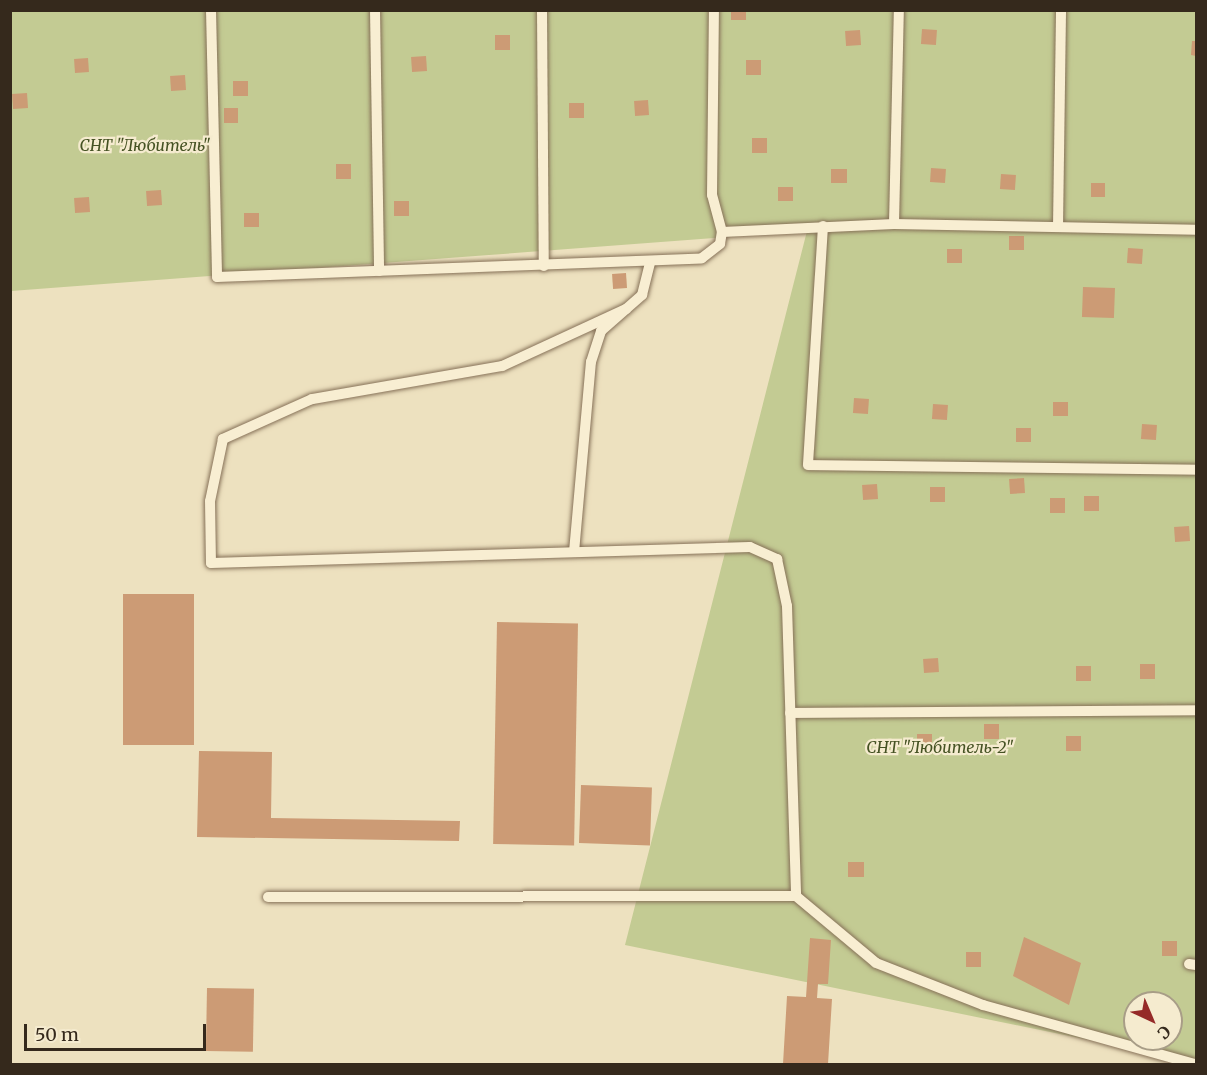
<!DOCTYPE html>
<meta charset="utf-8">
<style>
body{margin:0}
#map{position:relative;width:1207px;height:1075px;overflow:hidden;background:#ede1bf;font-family:Merriweather,serif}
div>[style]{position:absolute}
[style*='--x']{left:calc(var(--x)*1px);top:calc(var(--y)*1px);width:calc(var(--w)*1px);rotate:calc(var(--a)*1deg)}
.green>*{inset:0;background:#c3cb93}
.building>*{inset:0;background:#cc9b75;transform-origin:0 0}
.roads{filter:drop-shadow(0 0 2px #867158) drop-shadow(0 0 2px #867158)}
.lane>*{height:10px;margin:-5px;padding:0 5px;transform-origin:5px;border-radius:5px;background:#f8eed2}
span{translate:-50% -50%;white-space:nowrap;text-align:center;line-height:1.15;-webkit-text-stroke:4.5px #f5ebcf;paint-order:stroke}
.park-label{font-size:16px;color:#455223;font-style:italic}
.frame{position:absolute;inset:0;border:12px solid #35291c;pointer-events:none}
.north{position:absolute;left:1123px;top:991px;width:60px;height:60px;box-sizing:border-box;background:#f5ebcf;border:2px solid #a89d87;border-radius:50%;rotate:136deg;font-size:16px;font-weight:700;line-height:24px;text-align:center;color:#35291c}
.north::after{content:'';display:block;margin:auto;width:21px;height:27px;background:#952a28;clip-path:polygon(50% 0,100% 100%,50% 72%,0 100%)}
.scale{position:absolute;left:24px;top:1024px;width:182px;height:27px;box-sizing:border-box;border:3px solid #35291c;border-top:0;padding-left:8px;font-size:18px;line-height:21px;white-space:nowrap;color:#35291c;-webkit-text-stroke:4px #f5ebcf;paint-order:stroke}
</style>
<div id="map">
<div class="green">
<i style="clip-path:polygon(evenodd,11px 11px,1196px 11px,1196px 1062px,625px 945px,807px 231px,11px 291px,11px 11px,1135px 1003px,1171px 1003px,1171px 1039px,1135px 1039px,1135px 1003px)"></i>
</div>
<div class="building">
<i style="left:731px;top:10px;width:15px;height:10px"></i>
<i style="left:922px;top:29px;width:15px;height:15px;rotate:4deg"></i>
<i style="left:860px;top:30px;width:15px;height:15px;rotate:86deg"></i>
<i style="left:510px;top:35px;width:15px;height:15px;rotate:90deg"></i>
<i style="clip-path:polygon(1192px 41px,1196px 41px,1196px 56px,1191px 55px)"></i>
<i style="left:426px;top:56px;width:15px;height:15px;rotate:86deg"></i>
<i style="left:88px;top:58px;width:14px;height:14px;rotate:86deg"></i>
<i style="left:746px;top:60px;width:15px;height:15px"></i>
<i style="left:185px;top:75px;width:15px;height:15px;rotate:86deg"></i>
<i style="left:248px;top:81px;width:15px;height:15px;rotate:90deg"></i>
<i style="left:27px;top:93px;width:15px;height:15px;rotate:86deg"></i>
<i style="left:648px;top:100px;width:15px;height:14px;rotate:86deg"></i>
<i style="left:569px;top:103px;width:15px;height:15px"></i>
<i style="left:224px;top:108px;width:14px;height:15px"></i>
<i style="left:752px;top:138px;width:15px;height:15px"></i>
<i style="left:336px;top:164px;width:15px;height:15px"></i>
<i style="left:931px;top:168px;width:15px;height:14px;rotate:4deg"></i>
<i style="left:847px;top:169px;width:14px;height:16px;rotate:90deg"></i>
<i style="left:1001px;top:174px;width:15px;height:15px;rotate:4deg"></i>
<i style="left:1091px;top:183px;width:14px;height:14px"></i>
<i style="left:793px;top:187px;width:14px;height:15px;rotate:90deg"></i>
<i style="left:161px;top:190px;width:15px;height:15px;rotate:86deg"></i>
<i style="left:89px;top:197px;width:15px;height:15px;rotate:86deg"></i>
<i style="left:394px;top:201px;width:15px;height:15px"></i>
<i style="left:259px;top:213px;width:14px;height:15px;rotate:90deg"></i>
<i style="left:1009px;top:236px;width:15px;height:14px"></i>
<i style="left:1128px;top:248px;width:15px;height:15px;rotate:4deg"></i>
<i style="left:947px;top:249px;width:15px;height:14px"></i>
<i style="left:626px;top:273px;width:15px;height:14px;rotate:86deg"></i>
<i style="left:1083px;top:287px;width:32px;height:30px;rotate:2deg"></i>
<i style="left:854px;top:398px;width:15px;height:15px;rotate:4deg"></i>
<i style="left:1053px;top:402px;width:15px;height:14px"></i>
<i style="left:933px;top:404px;width:15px;height:15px;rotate:4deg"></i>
<i style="left:1142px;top:424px;width:15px;height:15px;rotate:4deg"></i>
<i style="left:1016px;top:428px;width:15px;height:14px"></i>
<i style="left:1024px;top:478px;width:15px;height:15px;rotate:86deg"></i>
<i style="left:877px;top:484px;width:15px;height:15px;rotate:86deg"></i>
<i style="left:930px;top:487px;width:15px;height:15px"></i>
<i style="left:1099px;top:496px;width:15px;height:15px;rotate:90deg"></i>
<i style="left:1065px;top:498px;width:15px;height:15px;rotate:90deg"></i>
<i style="left:1189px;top:526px;width:15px;height:15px;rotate:86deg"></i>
<i style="left:123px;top:594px;width:71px;height:151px"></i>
<i style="left:497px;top:622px;width:81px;height:222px;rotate:1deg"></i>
<i style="left:938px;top:658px;width:14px;height:15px;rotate:86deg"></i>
<i style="left:1155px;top:664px;width:15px;height:15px;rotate:90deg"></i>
<i style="left:1076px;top:666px;width:15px;height:15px"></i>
<i style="left:999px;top:724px;width:15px;height:15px;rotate:90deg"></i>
<i style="left:917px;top:734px;width:15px;height:15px"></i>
<i style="left:1066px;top:736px;width:15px;height:15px"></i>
<i style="clip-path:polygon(199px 751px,272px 752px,271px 818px,460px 821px,459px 841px,197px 837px)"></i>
<i style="left:581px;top:785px;width:71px;height:58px;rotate:2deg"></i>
<i style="left:864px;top:862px;width:15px;height:16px;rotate:90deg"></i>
<i style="clip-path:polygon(1024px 937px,1081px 963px,1069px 1005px,1013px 976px)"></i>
<i style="clip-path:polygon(810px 938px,831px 940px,828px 984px,818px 984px,817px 998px,832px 999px,828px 1064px,783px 1064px,787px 996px,806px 997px)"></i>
<i style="left:1162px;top:941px;width:15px;height:15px"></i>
<i style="left:966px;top:952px;width:15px;height:15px"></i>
<i style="left:207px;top:988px;width:47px;height:63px;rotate:1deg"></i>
</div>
<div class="roads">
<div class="lane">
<i style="--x:211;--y:10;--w:267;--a:88.7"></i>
<i style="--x:217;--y:277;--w:485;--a:-2.2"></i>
<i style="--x:702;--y:258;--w:23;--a:-38"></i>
<i style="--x:720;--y:244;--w:12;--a:-81"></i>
<i style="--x:722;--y:232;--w:38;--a:-105"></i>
<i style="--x:712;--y:195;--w:185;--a:-89.4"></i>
<i style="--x:375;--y:10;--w:261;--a:89.1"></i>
<i style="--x:542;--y:10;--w:256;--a:89.6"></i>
<i style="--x:894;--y:224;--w:214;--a:-88.7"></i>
<i style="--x:823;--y:226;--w:239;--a:93.6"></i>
<i style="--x:808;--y:465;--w:388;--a:0.7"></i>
<i style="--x:1058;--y:227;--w:217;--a:-89.2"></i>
<i style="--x:722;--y:232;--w:172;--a:-2.7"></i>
<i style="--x:894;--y:224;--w:302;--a:1.1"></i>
<i style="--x:626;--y:309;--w:136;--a:155.3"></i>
<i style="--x:502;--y:366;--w:193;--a:170.1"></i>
<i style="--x:312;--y:399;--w:98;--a:155.8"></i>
<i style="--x:223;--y:439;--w:63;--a:101.8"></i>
<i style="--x:210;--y:501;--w:62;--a:89.1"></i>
<i style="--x:211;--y:563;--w:539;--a:-1.7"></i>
<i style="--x:750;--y:547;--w:30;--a:24"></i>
<i style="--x:777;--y:559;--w:48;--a:78"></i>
<i style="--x:787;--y:606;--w:290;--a:88.2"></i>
<i style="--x:574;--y:552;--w:191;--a:-84.9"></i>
<i style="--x:591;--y:362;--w:33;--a:-72"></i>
<i style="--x:601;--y:331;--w:55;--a:-41.3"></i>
<i style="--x:642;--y:295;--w:33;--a:-76"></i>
<i style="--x:790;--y:713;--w:406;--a:-0.4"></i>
<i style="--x:268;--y:897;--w:528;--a:-0.11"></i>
<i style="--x:796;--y:896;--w:104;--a:39.9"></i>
<i style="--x:876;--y:963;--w:115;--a:21.4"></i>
<i style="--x:983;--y:1005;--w:220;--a:15.6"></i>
<i style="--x:1189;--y:964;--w:7;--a:8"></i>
</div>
</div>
<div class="park-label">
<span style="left:145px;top:145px">СНТ "Любитель"</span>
<span style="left:940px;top:747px">СНТ "Любитель-2"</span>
</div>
<div class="frame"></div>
<div class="north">С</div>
<div class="scale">50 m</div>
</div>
